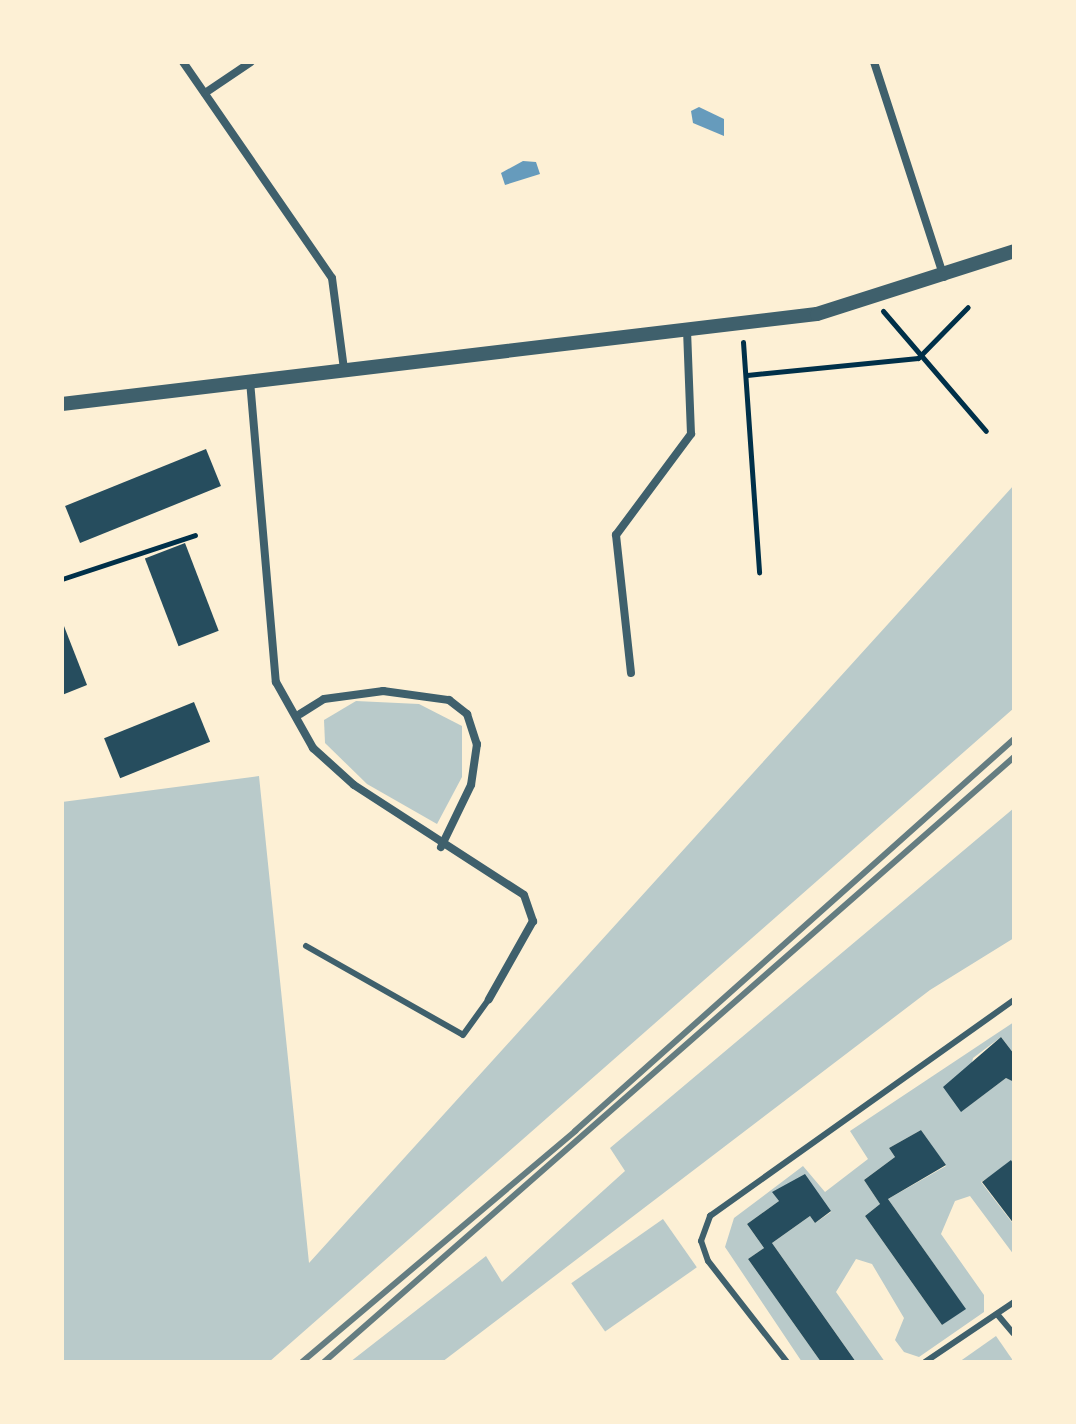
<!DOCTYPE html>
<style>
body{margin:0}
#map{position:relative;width:1076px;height:1424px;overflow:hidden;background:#fdf0d5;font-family:"Varela Round",sans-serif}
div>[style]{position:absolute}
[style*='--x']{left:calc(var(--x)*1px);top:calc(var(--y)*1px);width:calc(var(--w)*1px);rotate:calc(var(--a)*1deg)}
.green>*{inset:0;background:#b9caca;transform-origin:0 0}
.water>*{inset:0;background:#669bbc}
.building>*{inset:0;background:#264d5e;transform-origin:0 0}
.path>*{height:5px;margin:-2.5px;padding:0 2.5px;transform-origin:2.5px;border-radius:2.5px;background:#003049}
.service>*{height:6px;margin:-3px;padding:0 3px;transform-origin:3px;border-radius:3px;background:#3f606c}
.minor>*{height:8px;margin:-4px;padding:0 4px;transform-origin:4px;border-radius:4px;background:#3f606c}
.tertiary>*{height:14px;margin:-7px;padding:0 7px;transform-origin:7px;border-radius:7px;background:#3f606c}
.rail>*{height:6px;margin:-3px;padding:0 3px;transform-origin:3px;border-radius:3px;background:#657d81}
span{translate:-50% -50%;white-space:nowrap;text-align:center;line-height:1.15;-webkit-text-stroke:7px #fdf0d5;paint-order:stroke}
.frame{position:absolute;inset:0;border:64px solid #fdf0d5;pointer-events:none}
</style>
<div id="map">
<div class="green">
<i style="clip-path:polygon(1014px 485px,1014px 708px,269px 1362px,62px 1362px,62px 802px,259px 776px,309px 1263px)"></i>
<i style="clip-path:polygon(356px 701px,419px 704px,462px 726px,462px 777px,437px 824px,367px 784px,325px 743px,324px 720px)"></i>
<i style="clip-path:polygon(1014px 808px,1014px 938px,930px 990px,442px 1362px,350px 1362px,486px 1256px,502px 1282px,625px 1171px,610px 1148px)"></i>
<i style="clip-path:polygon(evenodd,1014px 1022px,1014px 1054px,1001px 1037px,973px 1058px,962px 1111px,1006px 1078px,1014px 1082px,1014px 1162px,981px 1182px,1014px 1225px,1014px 1255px,970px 1196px,955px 1201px,941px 1234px,984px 1295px,984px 1312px,919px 1357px,904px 1352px,895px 1340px,904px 1318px,872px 1264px,856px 1259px,836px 1292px,885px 1362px,856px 1362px,772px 1243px,810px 1216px,815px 1223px,831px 1212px,805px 1175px,773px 1192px,779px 1201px,747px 1224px,764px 1248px,748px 1259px,821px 1362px,802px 1362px,725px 1247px,734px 1218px,803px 1166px,825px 1192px,868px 1159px,850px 1131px,1014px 1022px,921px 1130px,946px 1166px,888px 1199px,965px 1308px,942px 1325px,865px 1216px,880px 1204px,864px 1180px,895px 1157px,889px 1148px,921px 1130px)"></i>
<i style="left:663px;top:1219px;width:59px;height:112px;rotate:55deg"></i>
<i style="clip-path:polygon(996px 1336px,1014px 1362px,959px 1362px)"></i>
</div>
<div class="water">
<i style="clip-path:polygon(699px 107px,724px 119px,724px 136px,693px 123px,691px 111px)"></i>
<i style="clip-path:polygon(523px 161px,536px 162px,540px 174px,505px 185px,501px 173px)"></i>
</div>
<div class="building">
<i style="left:206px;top:449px;width:40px;height:152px;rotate:68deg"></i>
<i style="left:185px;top:543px;width:94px;height:43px;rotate:69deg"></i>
<i style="clip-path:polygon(62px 621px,87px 685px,62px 695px)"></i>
<i style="left:194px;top:702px;width:43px;height:97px;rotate:68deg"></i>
<i style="clip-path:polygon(1001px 1037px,1014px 1054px,1014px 1082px,1006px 1078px,961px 1112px,943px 1087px)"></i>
<i style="clip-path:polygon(921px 1130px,946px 1165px,888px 1199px,966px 1309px,942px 1325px,865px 1216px,880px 1204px,864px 1180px,895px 1157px,889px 1148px)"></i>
<i style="clip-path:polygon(1011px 1160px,1014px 1165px,1014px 1224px,982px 1182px)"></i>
<i style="clip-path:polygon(805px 1174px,831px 1211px,815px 1223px,810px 1216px,772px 1243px,856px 1362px,821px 1362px,748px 1259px,764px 1248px,747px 1224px,779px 1201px,772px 1192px)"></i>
</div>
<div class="path">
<i style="--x:883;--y:311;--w:158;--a:49.4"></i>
<i style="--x:743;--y:342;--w:231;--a:86"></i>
<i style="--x:747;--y:375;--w:172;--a:-5.7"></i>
<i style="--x:918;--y:358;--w:71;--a:-45.6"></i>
<i style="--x:62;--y:579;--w:140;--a:-18.3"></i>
</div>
<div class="service">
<i style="--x:306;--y:946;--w:180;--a:29.5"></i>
<i style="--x:463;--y:1035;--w:44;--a:-54.2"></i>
<i style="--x:997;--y:1314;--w:25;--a:50"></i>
<i style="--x:787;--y:1362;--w:128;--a:-128"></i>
<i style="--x:708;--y:1261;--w:21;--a:-109"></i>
<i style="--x:701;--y:1241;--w:27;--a:-70"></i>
<i style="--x:710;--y:1216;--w:373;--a:-35.4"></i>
<i style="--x:925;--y:1362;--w:107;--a:-34"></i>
</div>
<div class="minor">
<i style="--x:183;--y:62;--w:262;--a:55.4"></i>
<i style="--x:332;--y:278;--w:92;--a:82.5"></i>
<i style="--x:874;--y:62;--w:226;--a:72"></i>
<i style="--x:205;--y:93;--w:55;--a:-34"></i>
<i style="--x:250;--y:381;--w:302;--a:85.1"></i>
<i style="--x:276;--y:682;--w:76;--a:60.7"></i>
<i style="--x:313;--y:748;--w:55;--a:42.1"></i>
<i style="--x:354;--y:785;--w:202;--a:32.9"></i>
<i style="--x:524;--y:895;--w:28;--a:71"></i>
<i style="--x:533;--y:921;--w:90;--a:119.4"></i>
<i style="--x:631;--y:673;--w:139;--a:-96.2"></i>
<i style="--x:616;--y:535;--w:126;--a:-53.4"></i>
<i style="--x:691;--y:434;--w:102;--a:-92.2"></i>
<i style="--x:300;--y:714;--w:28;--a:-32"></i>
<i style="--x:324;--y:699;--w:60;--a:-7.7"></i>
<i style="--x:383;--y:691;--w:67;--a:7.8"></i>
<i style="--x:449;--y:700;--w:23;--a:38"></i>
<i style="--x:467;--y:714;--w:32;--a:72"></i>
<i style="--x:477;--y:744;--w:41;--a:98.3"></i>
<i style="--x:471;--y:785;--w:69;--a:115.8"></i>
</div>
<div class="tertiary">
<i style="--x:62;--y:404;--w:760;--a:-6.8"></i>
<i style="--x:817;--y:314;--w:207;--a:-17.7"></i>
</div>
<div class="rail">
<i style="--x:302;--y:1362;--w:358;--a:-40.2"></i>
<i style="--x:575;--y:1131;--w:589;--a:-41.76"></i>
<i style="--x:324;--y:1362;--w:918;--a:-41.24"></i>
</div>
<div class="frame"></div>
</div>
